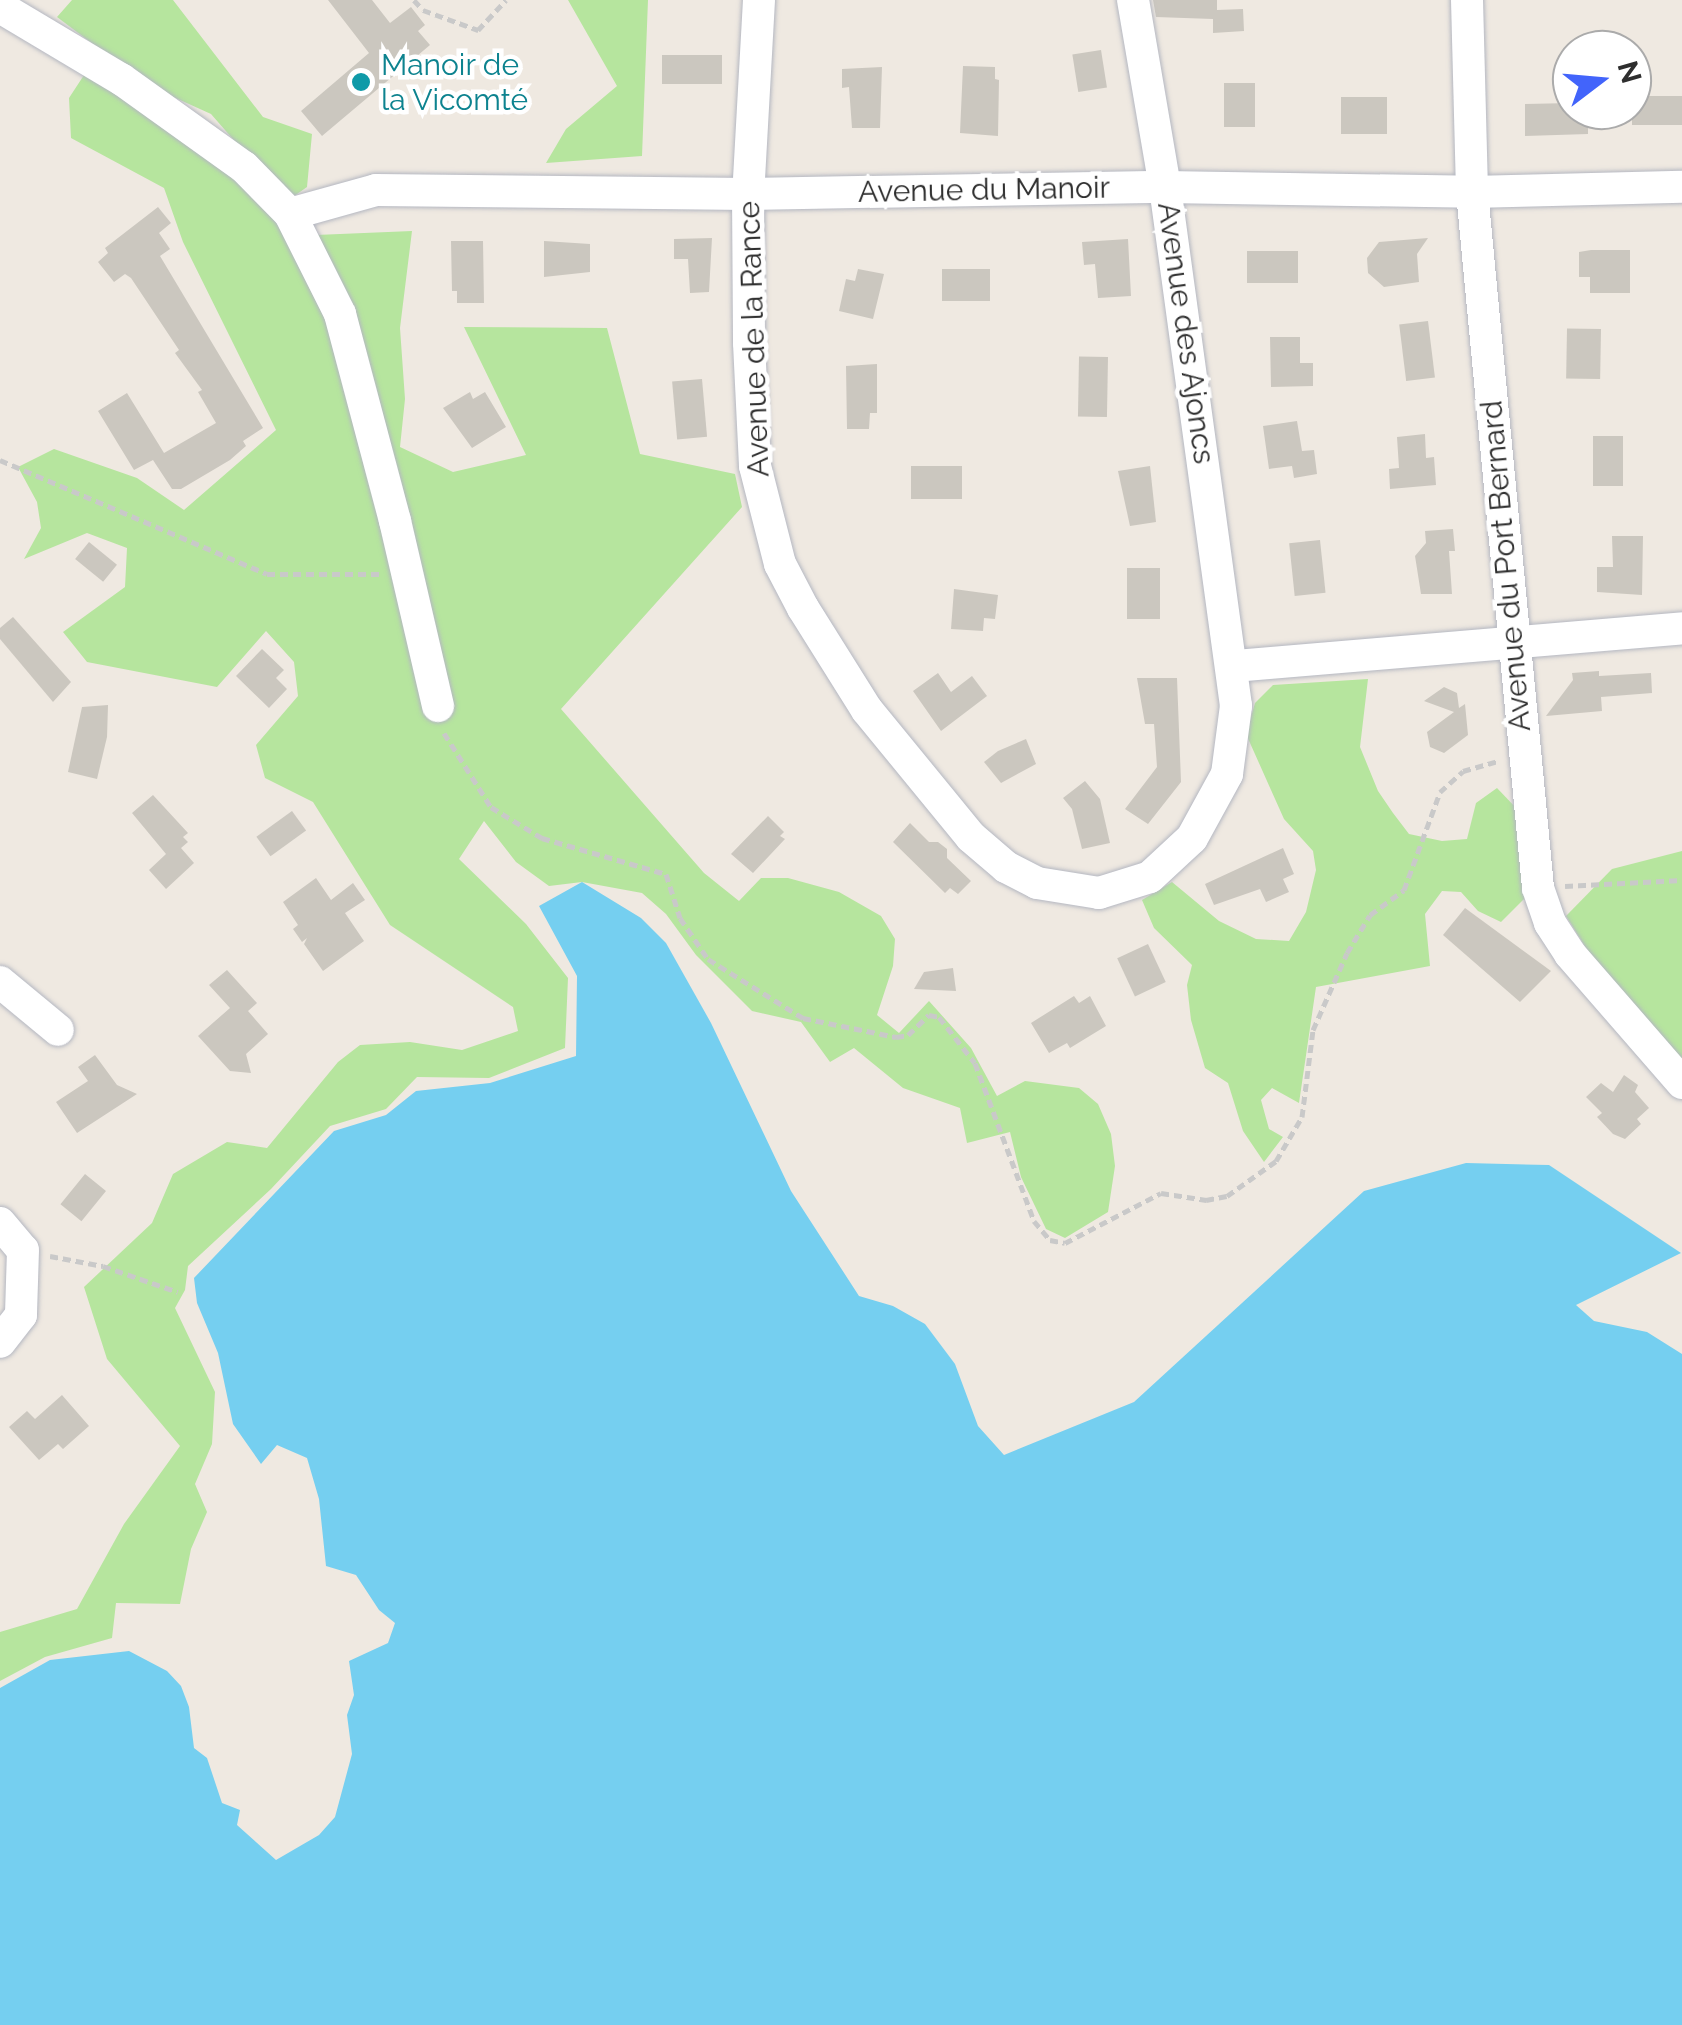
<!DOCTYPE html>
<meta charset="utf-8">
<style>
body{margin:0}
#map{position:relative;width:1682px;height:2025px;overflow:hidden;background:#efe9e1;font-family:Raleway,sans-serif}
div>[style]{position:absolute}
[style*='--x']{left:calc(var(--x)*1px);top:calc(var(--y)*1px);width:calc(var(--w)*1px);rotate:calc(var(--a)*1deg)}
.green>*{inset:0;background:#b6e59e}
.water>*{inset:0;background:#75cff0}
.building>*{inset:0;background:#cbc7bf;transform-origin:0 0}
.path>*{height:5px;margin-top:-2.5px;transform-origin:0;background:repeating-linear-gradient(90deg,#c9c9c9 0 8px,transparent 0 13px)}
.roads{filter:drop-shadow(0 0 2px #b4b7c1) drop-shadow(0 0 2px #b4b7c1)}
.minor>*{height:32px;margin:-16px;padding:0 16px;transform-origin:16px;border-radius:16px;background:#fff}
.dots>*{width:28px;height:28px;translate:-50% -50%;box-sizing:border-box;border:5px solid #fff;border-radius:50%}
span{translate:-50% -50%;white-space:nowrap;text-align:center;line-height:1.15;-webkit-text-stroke:9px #fff;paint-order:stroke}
.culture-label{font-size:30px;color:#0d838f}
.left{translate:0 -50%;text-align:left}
.street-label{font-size:30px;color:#2e2e2e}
.north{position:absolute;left:1552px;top:30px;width:100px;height:100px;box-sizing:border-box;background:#fff;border:2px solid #ababab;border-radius:50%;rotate:74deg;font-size:28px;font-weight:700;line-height:40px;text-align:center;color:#2e2e2e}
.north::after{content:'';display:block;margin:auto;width:35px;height:45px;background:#4264fb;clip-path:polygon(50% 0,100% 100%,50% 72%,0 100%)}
</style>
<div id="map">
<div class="green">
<i style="clip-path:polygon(72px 0,173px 0,263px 117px,312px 134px,307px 187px,287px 201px,211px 114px,149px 86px,57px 17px)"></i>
<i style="clip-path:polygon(568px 0,648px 0,642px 156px,546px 163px,566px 129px,617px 86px)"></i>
<i style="clip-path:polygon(86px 72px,316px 235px,412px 231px,400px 328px,405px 399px,400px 447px,453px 472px,526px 455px,464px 327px,607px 328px,640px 454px,735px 474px,742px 507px,561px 709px,704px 873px,739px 901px,761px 878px,788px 878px,839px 892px,881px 916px,895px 939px,893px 966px,877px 1015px,899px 1033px,929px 1001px,971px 1048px,997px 1096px,1025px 1081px,1079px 1088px,1098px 1104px,1111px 1134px,1115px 1166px,1108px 1212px,1065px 1238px,1046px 1229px,1021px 1177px,1010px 1132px,967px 1143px,960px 1108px,903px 1088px,854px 1048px,830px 1062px,801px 1022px,752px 1011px,696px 955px,666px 914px,642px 893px,582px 882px,549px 886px,516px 862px,484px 821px,459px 859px,526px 924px,568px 978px,565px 1048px,489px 1078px,417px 1077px,386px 1109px,330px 1126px,271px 1189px,188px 1266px,185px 1290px,175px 1308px,215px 1392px,212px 1444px,195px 1484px,207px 1512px,191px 1549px,180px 1604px,116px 1603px,112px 1638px,45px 1657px,0 1681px,0 1632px,77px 1609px,124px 1524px,180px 1446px,107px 1359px,84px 1287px,152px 1223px,173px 1174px,227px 1142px,267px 1148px,338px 1062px,360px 1045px,410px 1042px,462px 1050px,518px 1031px,513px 1007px,390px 925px,313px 802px,265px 778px,256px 745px,298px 696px,294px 662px,266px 631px,217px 687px,87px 662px,63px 632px,125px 587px,127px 548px,87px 533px,24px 559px,41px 528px,37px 502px,18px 467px,54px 449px,137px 478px,184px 510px,276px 430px,183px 242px,164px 188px,71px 138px,69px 98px)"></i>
<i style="clip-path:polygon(1368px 679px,1360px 747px,1378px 791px,1393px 813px,1409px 834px,1442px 841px,1467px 839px,1476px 803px,1497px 788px,1519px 811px,1527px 896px,1501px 922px,1478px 911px,1461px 892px,1442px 891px,1425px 914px,1430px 966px,1316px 987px,1299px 1103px,1272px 1088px,1261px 1100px,1269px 1129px,1283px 1137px,1264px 1162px,1243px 1131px,1228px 1083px,1205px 1068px,1191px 1020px,1187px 985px,1192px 965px,1154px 928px,1142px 900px,1172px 882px,1219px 921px,1256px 939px,1289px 941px,1306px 912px,1316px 870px,1313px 851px,1284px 819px,1246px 734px,1255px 703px,1273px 685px)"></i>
<i style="clip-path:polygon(1682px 851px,1682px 1066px,1617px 997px,1566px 916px,1612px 869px)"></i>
</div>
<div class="water">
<i style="clip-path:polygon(582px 882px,641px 918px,666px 943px,711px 1023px,791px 1191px,859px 1296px,893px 1306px,925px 1324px,955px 1364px,978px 1426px,1004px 1455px,1134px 1402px,1364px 1191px,1466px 1163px,1549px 1165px,1681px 1253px,1576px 1305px,1594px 1321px,1647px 1332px,1682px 1354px,1682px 2025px,0 2025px,0 1688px,50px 1660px,129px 1651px,167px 1671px,181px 1686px,189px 1707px,194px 1748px,207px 1758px,222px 1803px,240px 1810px,237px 1825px,276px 1860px,319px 1835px,335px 1817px,352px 1754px,347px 1715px,354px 1695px,349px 1661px,388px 1643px,395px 1623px,379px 1610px,356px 1575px,326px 1566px,319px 1499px,307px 1458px,277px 1445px,261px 1464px,233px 1424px,218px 1353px,197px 1303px,194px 1278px,334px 1131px,386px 1115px,416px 1091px,490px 1083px,576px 1056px,577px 976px,539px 906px)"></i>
</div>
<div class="building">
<i style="clip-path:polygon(328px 0,372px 0,390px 23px,411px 7px,425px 25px,418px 31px,430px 45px,322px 136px,301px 111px,369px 53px)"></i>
<i style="clip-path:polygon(1153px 0,1217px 0,1217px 10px,1243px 9px,1244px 31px,1213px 33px,1213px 19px,1156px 17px)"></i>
<i style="left:1101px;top:50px;width:38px;height:29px;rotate:81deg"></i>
<i style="left:662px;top:55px;width:60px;height:29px"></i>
<i style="clip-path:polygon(963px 66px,995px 67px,995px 79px,999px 80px,998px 136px,960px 133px)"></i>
<i style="clip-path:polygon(882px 67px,880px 128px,852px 128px,849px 87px,842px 88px,842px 69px)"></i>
<i style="left:1224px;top:83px;width:31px;height:44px"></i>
<i style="left:1632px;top:96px;width:50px;height:29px"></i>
<i style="left:1341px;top:97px;width:46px;height:37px"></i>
<i style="clip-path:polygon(1572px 103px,1572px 110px,1588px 110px,1588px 134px,1525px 136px,1525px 104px)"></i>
<i style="clip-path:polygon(158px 207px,171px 223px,159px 233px,170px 249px,160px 256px,263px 428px,243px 441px,246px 446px,230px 460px,181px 489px,172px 489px,153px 460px,134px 470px,98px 411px,127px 393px,164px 453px,216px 423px,198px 392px,202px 390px,175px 353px,179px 350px,131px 278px,125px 274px,114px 282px,98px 262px,108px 253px,105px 248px)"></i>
<i style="clip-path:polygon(712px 238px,709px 292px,690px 293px,688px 259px,674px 259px,674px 239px)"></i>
<i style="clip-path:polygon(1428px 238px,1417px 254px,1419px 282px,1384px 287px,1368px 273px,1367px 258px,1379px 242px)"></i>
<i style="clip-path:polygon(1128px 239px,1131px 296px,1098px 298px,1095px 264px,1084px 265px,1082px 242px)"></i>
<i style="clip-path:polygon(451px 241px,483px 241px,484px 303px,457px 303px,457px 291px,452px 291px)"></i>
<i style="clip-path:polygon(544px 241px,590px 244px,590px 272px,544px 277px)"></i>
<i style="clip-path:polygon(1591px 250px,1630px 250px,1630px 293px,1590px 293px,1590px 277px,1579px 277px,1579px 252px)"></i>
<i style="left:1247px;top:251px;width:51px;height:32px"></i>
<i style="clip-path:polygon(858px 269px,884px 274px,873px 319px,839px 311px,846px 279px,855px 281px)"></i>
<i style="left:942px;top:269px;width:48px;height:32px"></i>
<i style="left:1428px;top:321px;width:57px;height:29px;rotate:83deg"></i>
<i style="left:1601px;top:329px;width:50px;height:34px;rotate:91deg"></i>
<i style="clip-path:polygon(1270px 337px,1300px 337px,1300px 363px,1313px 363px,1313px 386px,1271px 387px)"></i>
<i style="left:1108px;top:357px;width:60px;height:29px;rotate:91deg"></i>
<i style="clip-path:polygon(877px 364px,877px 413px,870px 413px,869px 429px,847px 429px,846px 366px)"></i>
<i style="left:702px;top:379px;width:58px;height:30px;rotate:85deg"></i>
<i style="clip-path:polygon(470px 392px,473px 399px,485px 392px,506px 427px,472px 448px,443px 408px)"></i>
<i style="clip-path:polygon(1297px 421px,1302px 451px,1314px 450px,1317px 474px,1294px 478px,1292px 466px,1269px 469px,1263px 426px)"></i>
<i style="clip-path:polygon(1425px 434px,1426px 458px,1434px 457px,1436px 485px,1390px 489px,1389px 469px,1399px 468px,1397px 437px)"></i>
<i style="left:1593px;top:436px;width:30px;height:50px"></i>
<i style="left:911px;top:466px;width:51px;height:33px"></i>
<i style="clip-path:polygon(1150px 466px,1156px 522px,1130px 526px,1118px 471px)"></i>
<i style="clip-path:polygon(1453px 529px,1455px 551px,1449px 551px,1452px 594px,1421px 594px,1415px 556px,1426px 543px,1425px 531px)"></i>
<i style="clip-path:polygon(1612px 536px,1643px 536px,1642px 595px,1597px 592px,1597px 567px,1613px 567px)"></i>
<i style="left:1320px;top:540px;width:53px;height:31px;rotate:84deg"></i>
<i style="left:89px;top:542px;width:36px;height:22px;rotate:39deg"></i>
<i style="left:1160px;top:568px;width:51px;height:33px;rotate:90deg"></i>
<i style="clip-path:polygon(954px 589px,998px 595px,995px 619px,984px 618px,983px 631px,951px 629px)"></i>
<i style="clip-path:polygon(13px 617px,71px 682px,53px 702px,0 639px,0 628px)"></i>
<i style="clip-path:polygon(262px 649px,284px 670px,276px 678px,287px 689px,269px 708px,236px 676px)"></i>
<i style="clip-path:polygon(1599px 671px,1599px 676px,1651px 673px,1652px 693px,1601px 697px,1602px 711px,1546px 716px,1573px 680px,1572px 673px)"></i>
<i style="clip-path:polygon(938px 673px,951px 692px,972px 676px,987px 696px,941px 731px,913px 691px)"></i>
<i style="clip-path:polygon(1137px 678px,1177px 678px,1181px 782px,1148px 824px,1125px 809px,1157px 767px,1154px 724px,1145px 724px)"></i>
<i style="clip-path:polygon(1444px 687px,1457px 693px,1459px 708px,1465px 704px,1468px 735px,1444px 753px,1430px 747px,1427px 732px,1454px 712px,1424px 701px)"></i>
<i style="clip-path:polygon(108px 705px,107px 737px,97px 779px,68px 772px,82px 707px)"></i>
<i style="clip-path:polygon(1026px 739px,1036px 764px,1001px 783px,984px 762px,998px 751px)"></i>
<i style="clip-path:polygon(1085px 781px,1100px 799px,1110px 843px,1082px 849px,1072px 809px,1063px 798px)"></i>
<i style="clip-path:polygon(153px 795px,188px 833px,183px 837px,188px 842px,181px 848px,194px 863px,166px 889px,149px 870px,166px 854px,132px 813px)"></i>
<i style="left:292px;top:811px;width:24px;height:44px;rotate:54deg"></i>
<i style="clip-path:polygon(768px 816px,784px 832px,780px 836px,785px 839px,753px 873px,731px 854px)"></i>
<i style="clip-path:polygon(910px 823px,929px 842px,938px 842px,947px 849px,947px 858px,971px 881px,958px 894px,950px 888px,945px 893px,893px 842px)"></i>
<i style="clip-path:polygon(1283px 848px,1294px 874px,1283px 879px,1289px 892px,1266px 902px,1260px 889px,1214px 905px,1205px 884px)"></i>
<i style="clip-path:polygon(316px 878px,331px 900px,353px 883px,365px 900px,345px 913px,364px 941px,323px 971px,304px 944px,307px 938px,302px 942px,293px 929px,298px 925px,283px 902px)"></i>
<i style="clip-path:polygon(1465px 908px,1551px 971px,1520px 1002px,1443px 935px)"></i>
<i style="left:1148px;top:944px;width:42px;height:34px;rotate:65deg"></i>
<i style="clip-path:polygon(953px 968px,956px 991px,914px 989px,924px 972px)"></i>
<i style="clip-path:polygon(227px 970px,257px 1003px,248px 1011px,268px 1034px,246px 1054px,251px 1073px,230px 1071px,198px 1036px,230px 1008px,209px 985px)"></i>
<i style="clip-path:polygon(1074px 996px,1079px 1003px,1090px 996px,1106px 1026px,1070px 1048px,1067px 1043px,1049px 1053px,1031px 1023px)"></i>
<i style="clip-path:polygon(95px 1055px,117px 1085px,137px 1094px,77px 1133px,56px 1102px,88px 1081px,78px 1067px)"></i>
<i style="clip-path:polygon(1624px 1075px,1638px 1085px,1635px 1092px,1649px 1108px,1637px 1119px,1641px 1124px,1625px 1139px,1613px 1134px,1597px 1117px,1602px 1113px,1586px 1097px,1601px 1083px,1613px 1092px)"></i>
<i style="left:85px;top:1174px;width:27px;height:39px;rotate:39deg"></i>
<i style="clip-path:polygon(62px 1395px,89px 1426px,63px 1449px,58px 1444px,39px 1460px,9px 1427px,27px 1411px,35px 1419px)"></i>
</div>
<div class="path">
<i style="--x:414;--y:0;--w:13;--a:48"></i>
<i style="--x:423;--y:10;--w:59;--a:20"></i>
<i style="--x:478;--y:30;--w:41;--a:-47"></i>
<i style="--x:0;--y:460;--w:290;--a:23.1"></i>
<i style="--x:267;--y:574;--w:112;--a:0"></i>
<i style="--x:444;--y:733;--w:88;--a:57.6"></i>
<i style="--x:491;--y:807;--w:60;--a:31.3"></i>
<i style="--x:542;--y:838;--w:129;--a:16.2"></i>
<i style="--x:666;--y:874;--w:46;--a:72.3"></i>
<i style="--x:680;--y:918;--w:50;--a:55.7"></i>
<i style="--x:708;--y:959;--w:112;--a:31.8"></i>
<i style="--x:803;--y:1018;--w:95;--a:11.5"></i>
<i style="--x:896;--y:1037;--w:12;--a:-9"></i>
<i style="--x:908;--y:1035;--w:29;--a:-44"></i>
<i style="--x:929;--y:1015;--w:10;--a:11"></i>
<i style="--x:939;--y:1017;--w:58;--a:52"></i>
<i style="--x:975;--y:1063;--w:169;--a:69.5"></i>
<i style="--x:1034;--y:1221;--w:25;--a:50"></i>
<i style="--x:1050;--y:1240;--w:15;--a:11"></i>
<i style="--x:1065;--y:1243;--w:108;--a:-27.5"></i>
<i style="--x:1161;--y:1193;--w:46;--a:8.8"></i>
<i style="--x:1206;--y:1200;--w:21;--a:-11"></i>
<i style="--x:1227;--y:1196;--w:60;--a:-35.5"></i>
<i style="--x:1276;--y:1161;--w:51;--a:-59.4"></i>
<i style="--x:1302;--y:1117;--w:88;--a:-82.8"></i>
<i style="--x:1313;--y:1030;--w:84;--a:-66.2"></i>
<i style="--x:1347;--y:953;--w:44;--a:-58.8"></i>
<i style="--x:1370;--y:915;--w:42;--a:-36.3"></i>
<i style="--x:1404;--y:890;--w:104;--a:-69.8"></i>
<i style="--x:1440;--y:792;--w:31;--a:-42"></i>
<i style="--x:1463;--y:771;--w:37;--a:-16"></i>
<i style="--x:1565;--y:886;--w:117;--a:-2.9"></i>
<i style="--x:50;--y:1256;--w:54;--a:10.7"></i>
<i style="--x:103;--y:1266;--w:79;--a:19.1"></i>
</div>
<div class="roads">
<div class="minor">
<i style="--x:759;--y:0;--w:194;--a:93.2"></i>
<i style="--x:748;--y:194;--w:149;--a:89.6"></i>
<i style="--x:749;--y:343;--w:123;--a:87.2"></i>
<i style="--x:755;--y:466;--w:101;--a:75.7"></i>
<i style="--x:780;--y:564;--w:50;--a:62.4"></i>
<i style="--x:803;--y:608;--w:120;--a:57.9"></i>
<i style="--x:867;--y:710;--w:164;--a:50.7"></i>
<i style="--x:971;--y:837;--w:46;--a:40.6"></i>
<i style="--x:1006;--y:867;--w:35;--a:27"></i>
<i style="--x:1037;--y:883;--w:63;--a:9.2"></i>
<i style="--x:1099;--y:893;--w:53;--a:-17.4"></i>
<i style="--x:1150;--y:877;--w:57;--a:-42.9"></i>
<i style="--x:1192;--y:838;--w:73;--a:-61.3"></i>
<i style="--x:1227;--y:774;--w:69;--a:-82.5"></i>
<i style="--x:1236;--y:706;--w:524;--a:-97.79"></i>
<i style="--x:1165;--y:187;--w:190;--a:-99.7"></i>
<i style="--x:1467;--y:0;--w:192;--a:88.5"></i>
<i style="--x:1472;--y:192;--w:699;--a:84.58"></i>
<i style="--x:1538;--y:888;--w:37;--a:71"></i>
<i style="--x:1550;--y:923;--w:37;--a:57"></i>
<i style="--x:1570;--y:954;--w:171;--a:49"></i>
<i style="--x:0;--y:7;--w:141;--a:30.8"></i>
<i style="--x:121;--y:79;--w:151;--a:35.6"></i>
<i style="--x:244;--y:167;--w:66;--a:45.6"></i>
<i style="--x:290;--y:214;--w:112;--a:63.4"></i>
<i style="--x:340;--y:314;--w:214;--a:75.1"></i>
<i style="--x:395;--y:521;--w:190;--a:76.9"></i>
<i style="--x:290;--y:214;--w:89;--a:-15.6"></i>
<i style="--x:376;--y:190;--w:372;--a:0.6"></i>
<i style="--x:748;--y:194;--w:417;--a:-1"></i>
<i style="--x:1165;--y:187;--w:307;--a:0.9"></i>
<i style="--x:1472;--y:192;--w:210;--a:-1.4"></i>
<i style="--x:1234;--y:666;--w:450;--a:-4.8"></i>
<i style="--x:0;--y:982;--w:75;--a:39.6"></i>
<i style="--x:0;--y:1223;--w:35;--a:50"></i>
<i style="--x:23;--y:1250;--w:65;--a:91.8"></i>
<i style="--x:21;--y:1315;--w:34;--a:128"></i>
</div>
</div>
<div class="dots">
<i style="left:361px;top:82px;background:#0f9aa8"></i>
</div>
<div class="culture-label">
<span class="left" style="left:381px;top:82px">Manoir de<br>la Vicomté</span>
</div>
<div class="street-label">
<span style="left:984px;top:190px;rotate:-1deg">Avenue du Manoir</span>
<span style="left:1186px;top:333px;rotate:82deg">Avenue des Ajoncs</span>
<span style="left:754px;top:339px;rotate:-92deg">Avenue de la Rance</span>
<span style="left:1506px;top:566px;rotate:-95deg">Avenue du Port Bernard</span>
</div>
<div class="north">N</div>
</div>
